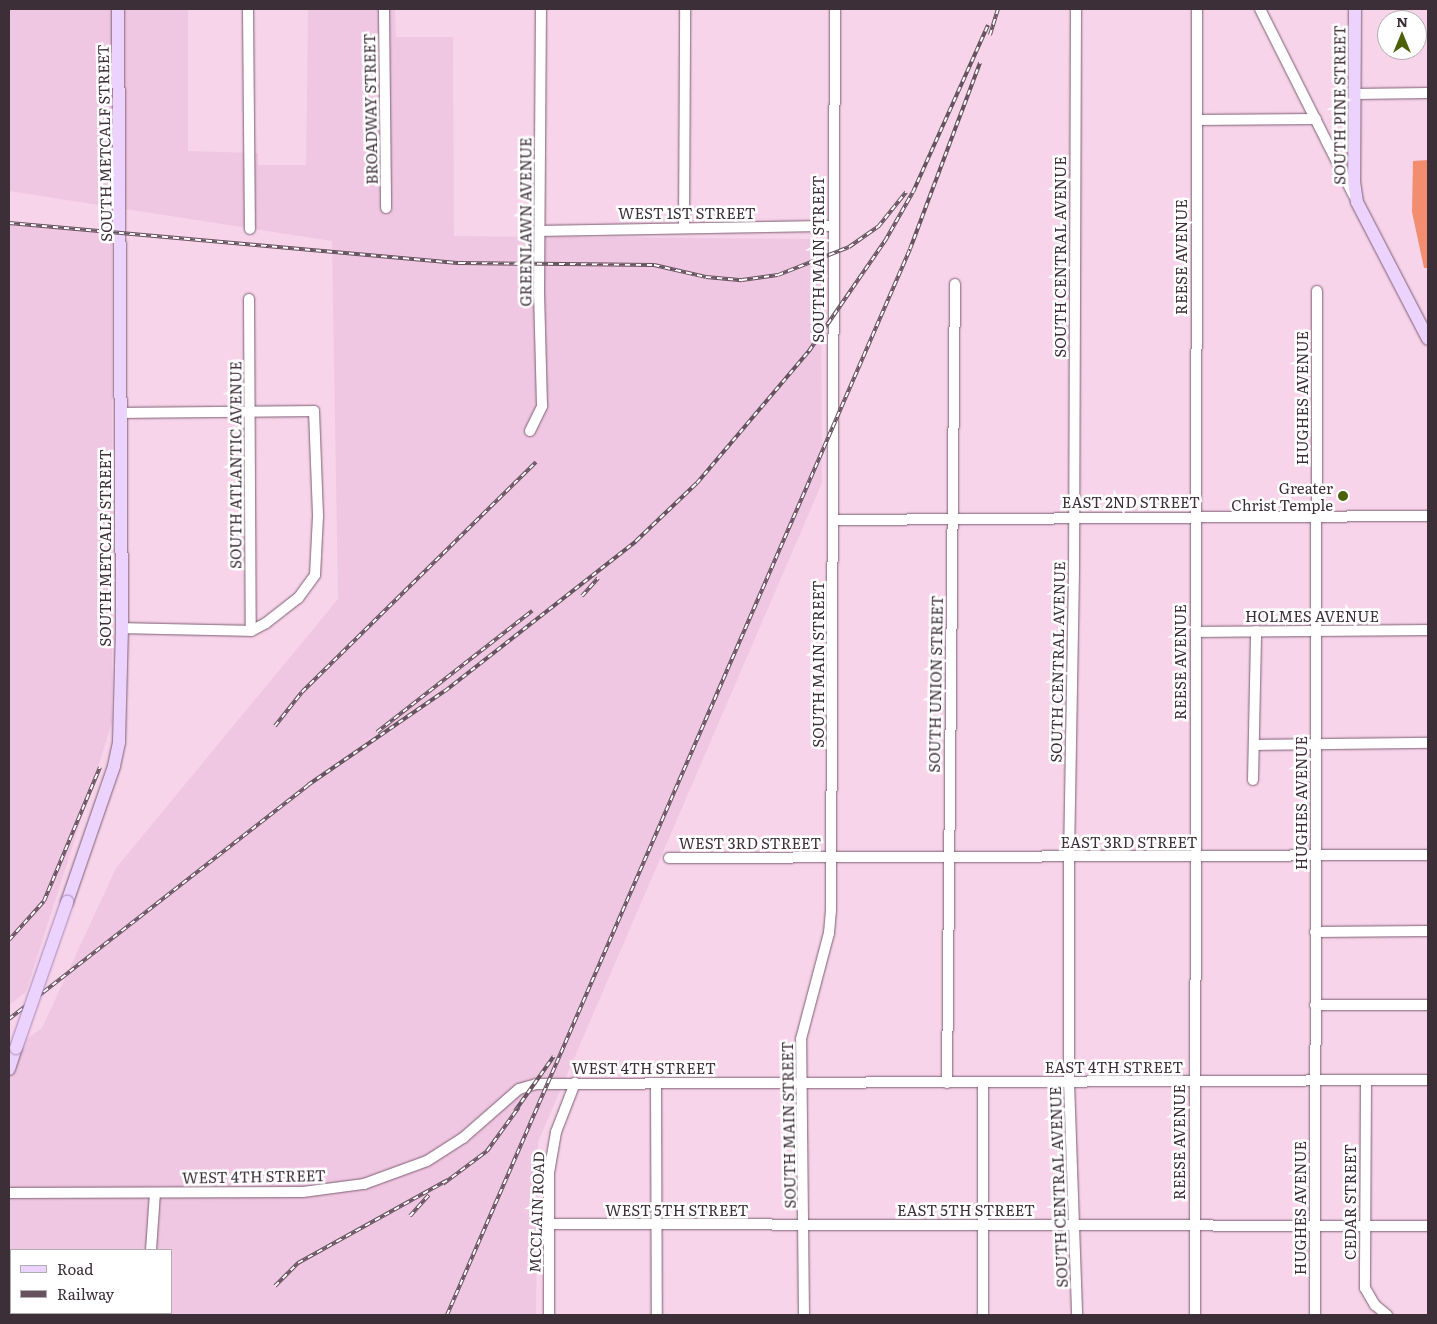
<!DOCTYPE html>
<style>
body{margin:0}
#map{position:relative;width:1437px;height:1324px;overflow:hidden;background:#f7d4ea;font-family:Literata,serif}
div>[style]{position:absolute}
[style*='--x']{left:calc(var(--x)*1px);top:calc(var(--y)*1px);width:calc(var(--w)*1px);rotate:calc(var(--a)*1deg)}
.built>*{inset:0;background:#f0c7e2}
.forest>*{inset:0;background:#f28d70}
.roads{filter:drop-shadow(0 0 1px #7c5e72) drop-shadow(0 0 1px #7c5e72)}
.minor>*{height:10px;margin:-5px;padding:0 5px;transform-origin:5px;border-radius:5px;background:#fff}
.major>*{height:12px;margin:-6px;padding:0 6px;transform-origin:6px;border-radius:6px;background:#ecd3fe}
.rail>*{height:4px;margin-top:-2px;transform-origin:0;background:repeating-linear-gradient(90deg,#fff 0 5.5px,#66535f 0 11px);box-sizing:border-box;border-block:1px solid #66535f}
.bridges{filter:drop-shadow(0 0 1px #a687b9) drop-shadow(0 0 1px #a687b9)}
.major-bridge>*{height:12px;margin:-6px;padding:0 6px;transform-origin:6px;border-radius:6px;background:#ecd3fe}
.dots>*{width:14px;height:14px;translate:-50% -50%;box-sizing:border-box;border:2px solid #fff;border-radius:50%}
span{translate:-50% -50%;white-space:nowrap;text-align:center;line-height:1.15;-webkit-text-stroke:5px #fff;paint-order:stroke}
.street-label{font-size:15px;color:#3d2f38}
.poi-label{font-size:15px;color:#3d2f38}
.right{translate:-100% -50%;text-align:right}
.frame{position:absolute;inset:0;border:10px solid #3d2f38;pointer-events:none}
.legend{position:absolute;left:10px;top:1249px;width:162px;height:65px;box-sizing:border-box;background:#fff;border:1px solid #b1acaf;margin:0;padding:6px 9px;list-style:none;font-size:15px;color:#3d2f38}
.legend li{display:flex;align-items:center;gap:10px;height:25px}
.legend b{width:25px;border:1px solid #b1acaf}
.north{position:absolute;left:1377px;top:10px;width:50px;height:50px;box-sizing:border-box;background:#fff;border:1px solid #b1acaf;border-radius:50%;rotate:0deg;font-size:14px;font-weight:700;line-height:20px;text-align:center;color:#3d2f38}
.north::after{content:'';display:block;margin:auto;width:18px;height:22px;background:#4b6009;clip-path:polygon(50% 0,100% 100%,50% 72%,0 100%)}
</style>
<div id="map">
<div class="built">
<i style="clip-path:polygon(evenodd,9px 9px,188px 9px,188px 151px,258px 153px,258px 165px,306px 165px,308px 9px,395px 9px,396px 37px,453px 37px,454px 236px,821px 239px,822px 483px,538px 1142px,536px 1315px,9px 1315px,9px 1052px,42px 1028px,116px 868px,338px 599px,332px 241px,9px 191px,9px 9px,11px 1250px,171px 1250px,171px 1313px,11px 1313px,11px 1250px)"></i>
<i style="clip-path:polygon(9px 225px,112px 234px,112px 723px,26px 992px,9px 1005px)"></i>
</div>
<div class="forest">
<i style="clip-path:polygon(1428px 160px,1428px 268px,1424px 268px,1412px 212px,1413px 161px)"></i>
</div>
<div class="roads">
<div class="minor">
<i style="--x:248;--y:9;--w:220;--a:89.5"></i>
<i style="--x:384;--y:9;--w:199;--a:89.4"></i>
<i style="--x:1076;--y:9;--w:563;--a:90.2"></i>
<i style="--x:1074;--y:572;--w:285;--a:91"></i>
<i style="--x:1069;--y:857;--w:225;--a:90"></i>
<i style="--x:1069;--y:1082;--w:233;--a:88"></i>
<i style="--x:1260;--y:9;--w:209;--a:63.3"></i>
<i style="--x:1354;--y:94;--w:74;--a:-0.8"></i>
<i style="--x:1197;--y:120;--w:119;--a:-0.5"></i>
<i style="--x:684;--y:228;--w:219;--a:-89.7"></i>
<i style="--x:541;--y:231;--w:292;--a:-1"></i>
<i style="--x:249;--y:299;--w:332;--a:89.7"></i>
<i style="--x:121;--y:413;--w:193;--a:-0.6"></i>
<i style="--x:314;--y:411;--w:105;--a:87.8"></i>
<i style="--x:318;--y:516;--w:59;--a:92.9"></i>
<i style="--x:315;--y:575;--w:29;--a:126"></i>
<i style="--x:298;--y:598;--w:41;--a:142"></i>
<i style="--x:266;--y:623;--w:17;--a:152"></i>
<i style="--x:251;--y:631;--w:129;--a:-178.7"></i>
<i style="--x:530;--y:431;--w:28;--a:-64"></i>
<i style="--x:542;--y:406;--w:115;--a:-91.5"></i>
<i style="--x:539;--y:291;--w:282;--a:-89.6"></i>
<i style="--x:834;--y:520;--w:594;--a:-0.39"></i>
<i style="--x:1196;--y:632;--w:232;--a:-0.5"></i>
<i style="--x:1254;--y:745;--w:174;--a:-0.7"></i>
<i style="--x:1253;--y:780;--w:149;--a:-88.8"></i>
<i style="--x:669;--y:858;--w:759;--a:-0.23"></i>
<i style="--x:1315;--y:932;--w:113;--a:-0.5"></i>
<i style="--x:1315;--y:1005;--w:113;--a:0"></i>
<i style="--x:1366;--y:1081;--w:207;--a:90.3"></i>
<i style="--x:1365;--y:1288;--w:20;--a:60"></i>
<i style="--x:1375;--y:1305;--w:16;--a:40"></i>
<i style="--x:656;--y:1083;--w:232;--a:89.8"></i>
<i style="--x:947;--y:1083;--w:799;--a:-89.43"></i>
<i style="--x:983;--y:1083;--w:232;--a:90"></i>
<i style="--x:9;--y:1193;--w:294;--a:-0.2"></i>
<i style="--x:303;--y:1192;--w:62;--a:-7.5"></i>
<i style="--x:364;--y:1184;--w:67;--a:-20.1"></i>
<i style="--x:427;--y:1161;--w:43;--a:-32.6"></i>
<i style="--x:463;--y:1138;--w:74;--a:-41.2"></i>
<i style="--x:519;--y:1089;--w:18;--a:-16"></i>
<i style="--x:536;--y:1084;--w:892;--a:-0.26"></i>
<i style="--x:549;--y:1224;--w:879;--a:0.13"></i>
<i style="--x:151;--y:1250;--w:57;--a:-86"></i>
<i style="--x:151;--y:1313;--w:2;--a:90"></i>
<i style="--x:549;--y:1315;--w:142;--a:-90"></i>
<i style="--x:549;--y:1173;--w:42;--a:-80.3"></i>
<i style="--x:556;--y:1132;--w:53;--a:-68.8"></i>
<i style="--x:804;--y:1315;--w:276;--a:-90.6"></i>
<i style="--x:801;--y:1039;--w:110;--a:-75.2"></i>
<i style="--x:829;--y:933;--w:23;--a:-85"></i>
<i style="--x:831;--y:910;--w:901;--a:-89.75"></i>
<i style="--x:1195;--y:1315;--w:1306;--a:-89.91"></i>
<i style="--x:1315;--y:1315;--w:1024;--a:-89.89"></i>
</div>
<div class="major">
<i style="--x:1355;--y:9;--w:172;--a:90.3"></i>
<i style="--x:1354;--y:181;--w:21;--a:82"></i>
<i style="--x:1357;--y:202;--w:154;--a:62.6"></i>
<i style="--x:67;--y:902;--w:144;--a:-70.9"></i>
<i style="--x:114;--y:766;--w:25;--a:-78"></i>
<i style="--x:119;--y:742;--w:114;--a:-88.5"></i>
<i style="--x:122;--y:628;--w:619;--a:-90.37"></i>
<i style="--x:9;--y:1069;--w:22;--a:-72"></i>
</div>
</div>
<div class="rail">
<i style="--x:990;--y:35;--w:27;--a:-73"></i>
<i style="--x:9;--y:223;--w:453;--a:5.1"></i>
<i style="--x:460;--y:263;--w:194;--a:0.6"></i>
<i style="--x:654;--y:265;--w:53;--a:13"></i>
<i style="--x:706;--y:277;--w:36;--a:5"></i>
<i style="--x:742;--y:280;--w:36;--a:-8"></i>
<i style="--x:778;--y:275;--w:76;--a:-21.5"></i>
<i style="--x:849;--y:247;--w:35;--a:-35"></i>
<i style="--x:878;--y:227;--w:45;--a:-51.3"></i>
<i style="--x:582;--y:596;--w:24;--a:-48"></i>
<i style="--x:275;--y:726;--w:43;--a:-51.5"></i>
<i style="--x:302;--y:692;--w:328;--a:-44.5"></i>
<i style="--x:377;--y:732;--w:197;--a:-38"></i>
<i style="--x:9;--y:940;--w:52;--a:-48.1"></i>
<i style="--x:44;--y:901;--w:145;--a:-67.3"></i>
<i style="--x:9;--y:1019;--w:380;--a:-38"></i>
<i style="--x:308;--y:785;--w:166;--a:-34.5"></i>
<i style="--x:445;--y:691;--w:243;--a:-38.1"></i>
<i style="--x:636;--y:541;--w:84;--a:-43.6"></i>
<i style="--x:697;--y:483;--w:173;--a:-49.7"></i>
<i style="--x:809;--y:351;--w:134;--a:-55.4"></i>
<i style="--x:885;--y:241;--w:56;--a:-60.3"></i>
<i style="--x:913;--y:192;--w:183;--a:-65.8"></i>
<i style="--x:515;--y:1111;--w:67;--a:-54.7"></i>
<i style="--x:443;--y:1184;--w:55;--a:-36.9"></i>
<i style="--x:487;--y:1151;--w:54;--a:-54"></i>
<i style="--x:410;--y:1216;--w:28;--a:-48"></i>
<i style="--x:275;--y:1286;--w:33;--a:-45"></i>
<i style="--x:298;--y:1263;--w:171;--a:-29"></i>
<i style="--x:447;--y:1315;--w:1162;--a:-66.52"></i>
<i style="--x:910;--y:249;--w:199;--a:-69.4"></i>
</div>
<div class="bridges">
<div class="major-bridge">
<i style="--x:16;--y:1048;--w:155;--a:-70.7"></i>
</div>
</div>
<div class="dots">
<i style="left:1343px;top:496px;background:#4b6009"></i>
</div>
<div class="street-label">
<span style="left:1339px;top:105px;rotate:-90deg">SOUTH PINE STREET</span>
<span style="left:370px;top:109px;rotate:-91deg">BROADWAY STREET</span>
<span style="left:104px;top:143px;rotate:-91deg">SOUTH METCALF STREET</span>
<span style="left:687px;top:213px">WEST 1ST STREET</span>
<span style="left:525px;top:222px;rotate:-90deg">GREENLAWN AVENUE</span>
<span style="left:1060px;top:257px;rotate:-90deg">SOUTH CENTRAL AVENUE</span>
<span style="left:1181px;top:257px;rotate:-90deg">REESE AVENUE</span>
<span style="left:818px;top:259px;rotate:-90deg">SOUTH MAIN STREET</span>
<span style="left:1302px;top:398px;rotate:-90deg">HUGHES AVENUE</span>
<span style="left:235px;top:465px;rotate:-90deg">SOUTH ATLANTIC AVENUE</span>
<span style="left:1131px;top:502px">EAST 2ND STREET</span>
<span style="left:105px;top:548px;rotate:-90deg">SOUTH METCALF STREET</span>
<span style="left:1312px;top:616px">HOLMES AVENUE</span>
<span style="left:1057px;top:662px;rotate:-89deg">SOUTH CENTRAL AVENUE</span>
<span style="left:1180px;top:662px;rotate:-90deg">REESE AVENUE</span>
<span style="left:818px;top:664px;rotate:-90deg">SOUTH MAIN STREET</span>
<span style="left:935px;top:684px;rotate:-89deg">SOUTH UNION STREET</span>
<span style="left:1301px;top:803px;rotate:-90deg">HUGHES AVENUE</span>
<span style="left:1129px;top:842px">EAST 3RD STREET</span>
<span style="left:750px;top:843px">WEST 3RD STREET</span>
<span style="left:1114px;top:1067px">EAST 4TH STREET</span>
<span style="left:644px;top:1068px">WEST 4TH STREET</span>
<span style="left:788px;top:1125px;rotate:-91deg">SOUTH MAIN STREET</span>
<span style="left:1179px;top:1142px;rotate:-90deg">REESE AVENUE</span>
<span style="left:254px;top:1176px;rotate:-1deg">WEST 4TH STREET</span>
<span style="left:1058px;top:1187px;rotate:-92deg">SOUTH CENTRAL AVENUE</span>
<span style="left:1350px;top:1202px;rotate:-90deg">CEDAR STREET</span>
<span style="left:1300px;top:1208px;rotate:-90deg">HUGHES AVENUE</span>
<span style="left:677px;top:1210px">WEST 5TH STREET</span>
<span style="left:966px;top:1210px">EAST 5TH STREET</span>
<span style="left:536px;top:1212px;rotate:-88deg">MCCLAIN ROAD</span>
</div>
<div class="poi-label">
<span class="right" style="left:1333px;top:496px">Greater<br>Christ Temple</span>
</div>
<div class="frame"></div>
<ul class="legend">
<li><b style="height:6px;background:#ecd3fe"></b>Road</li>
<li><b style="height:6px;background:#66535f"></b>Railway</li>
</ul>
<div class="north">N</div>
</div>
